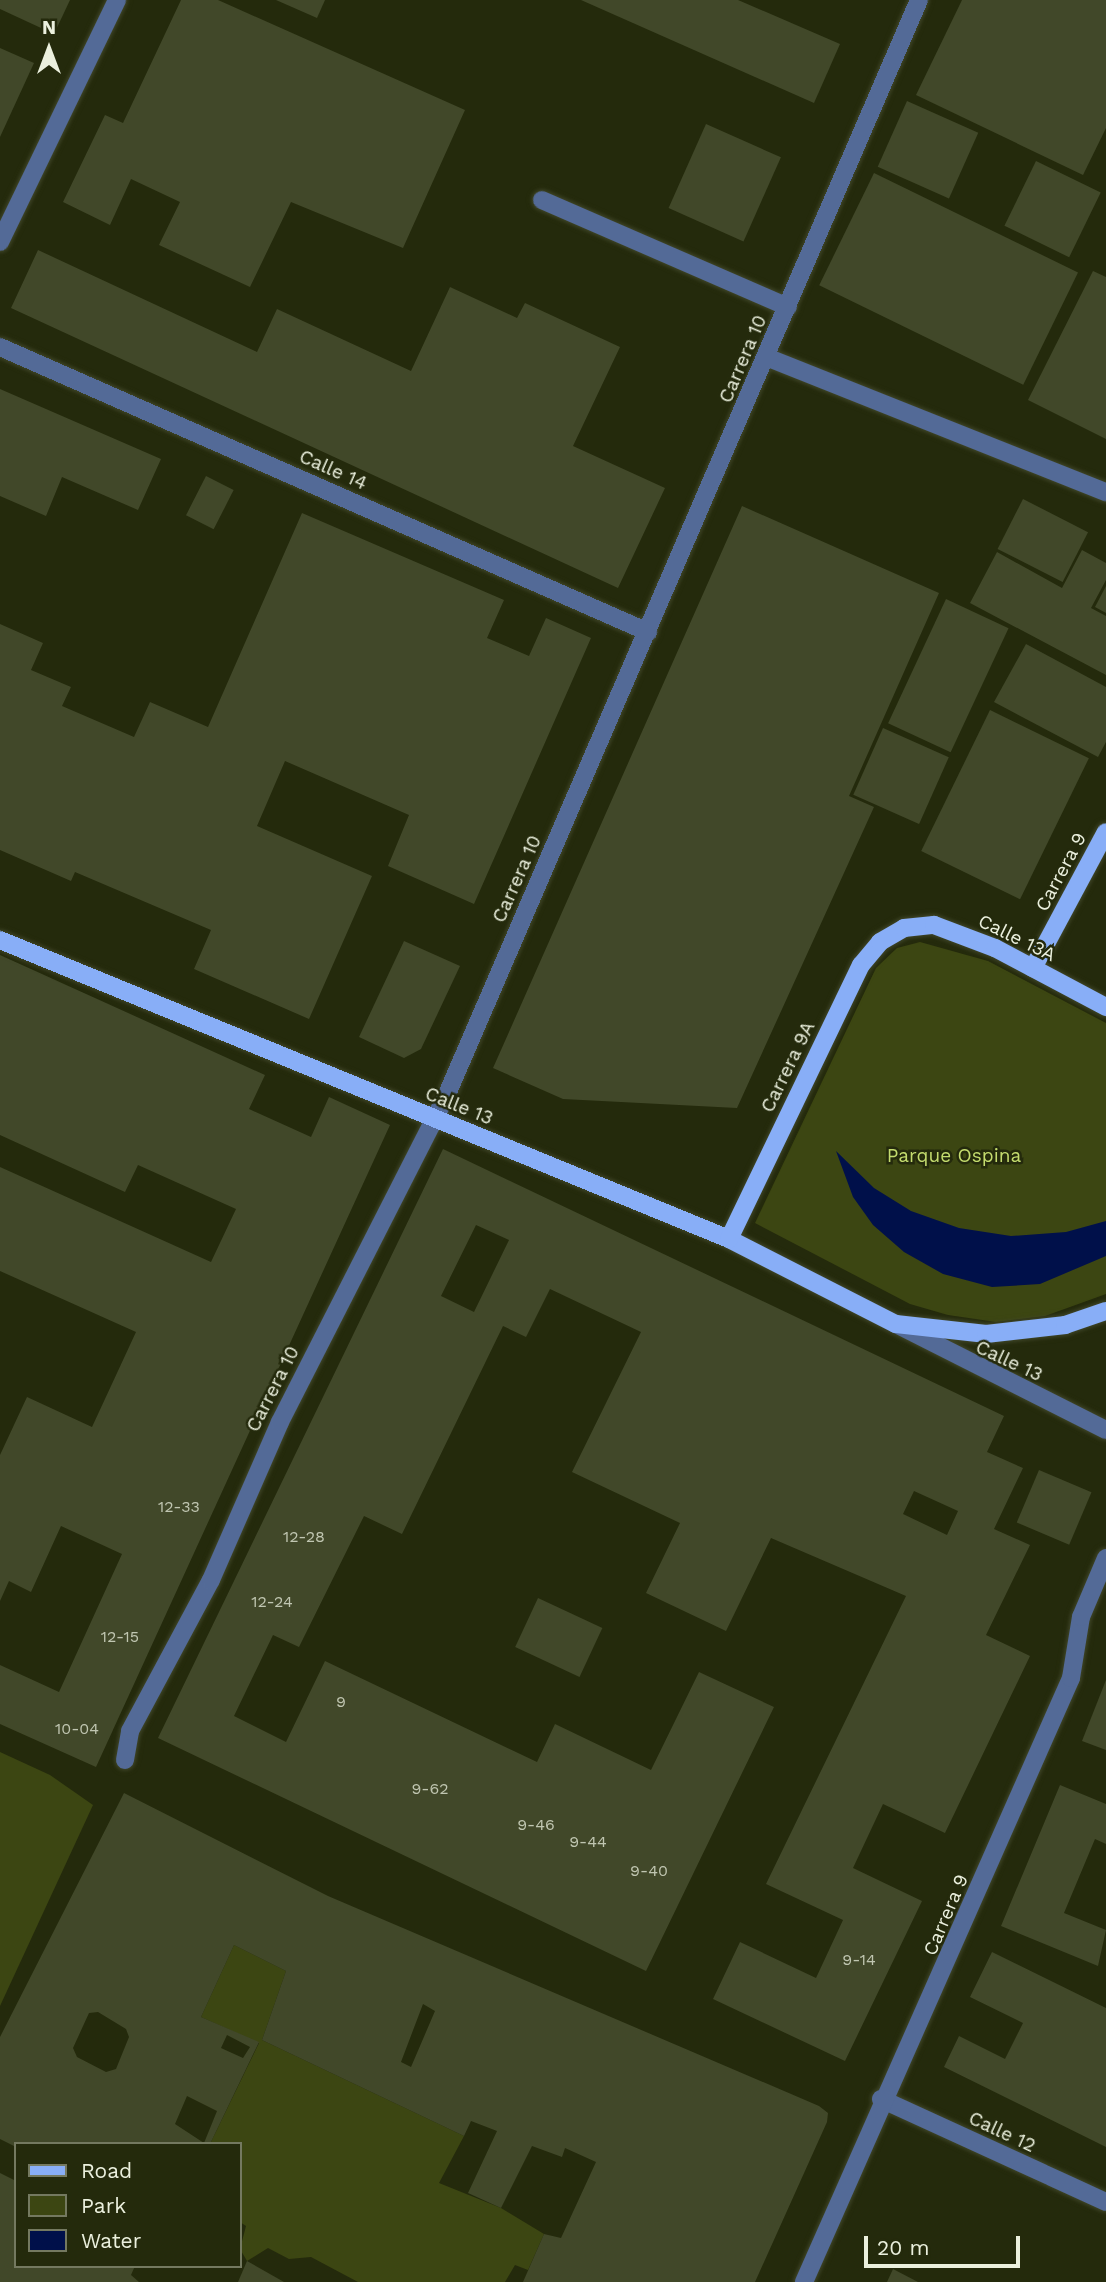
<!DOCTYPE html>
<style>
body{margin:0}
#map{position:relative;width:1106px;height:2282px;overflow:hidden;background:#242a0c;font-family:"Work Sans",sans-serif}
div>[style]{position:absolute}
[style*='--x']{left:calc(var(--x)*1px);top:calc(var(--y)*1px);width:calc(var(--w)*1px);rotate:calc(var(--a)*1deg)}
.green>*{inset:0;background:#3c4612}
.water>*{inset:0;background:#00104a}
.building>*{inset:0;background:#414829;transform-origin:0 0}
.roads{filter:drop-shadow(0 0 2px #404629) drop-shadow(0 0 2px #404629)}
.minor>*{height:18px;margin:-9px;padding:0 9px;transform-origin:9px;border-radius:9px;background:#536a97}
.major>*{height:18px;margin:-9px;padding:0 9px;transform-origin:9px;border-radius:9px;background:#88aef7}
span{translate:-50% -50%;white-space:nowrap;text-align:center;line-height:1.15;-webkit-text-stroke:5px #242a0c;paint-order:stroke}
.number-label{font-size:16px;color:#c0c6b1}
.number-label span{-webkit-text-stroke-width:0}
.street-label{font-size:19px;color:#ebf0de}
.park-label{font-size:19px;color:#c4dc6e}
.legend{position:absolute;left:14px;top:2142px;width:228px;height:126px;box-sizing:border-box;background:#242a0c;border:2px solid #747960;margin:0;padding:9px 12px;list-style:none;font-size:21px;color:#ebf0de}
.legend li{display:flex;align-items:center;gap:14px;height:35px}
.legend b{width:35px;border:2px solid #747960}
.north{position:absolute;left:14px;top:14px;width:70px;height:70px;-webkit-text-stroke:5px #242a0c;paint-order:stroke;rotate:0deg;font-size:19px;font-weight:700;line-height:28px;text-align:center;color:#ebf0de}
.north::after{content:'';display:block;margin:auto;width:24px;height:32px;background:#ebf0de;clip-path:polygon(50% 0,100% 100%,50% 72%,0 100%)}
.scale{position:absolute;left:864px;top:2236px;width:156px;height:32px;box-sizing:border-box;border:4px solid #ebf0de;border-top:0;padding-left:9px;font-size:21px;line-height:24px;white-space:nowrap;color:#ebf0de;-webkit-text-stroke:5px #242a0c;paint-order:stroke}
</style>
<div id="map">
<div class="green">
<i style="clip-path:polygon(920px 942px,988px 961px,1106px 1023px,1106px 1294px,1045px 1316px,996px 1322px,948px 1315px,910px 1304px,755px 1223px,876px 968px,897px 948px)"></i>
<i style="clip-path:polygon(0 1752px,50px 1775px,93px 1805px,0 2006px)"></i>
<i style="clip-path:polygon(234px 1945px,286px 1971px,262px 2040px,464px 2136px,439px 2183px,501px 2208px,544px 2234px,528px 2270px,515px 2265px,505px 2282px,358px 2282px,311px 2257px,289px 2259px,268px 2248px,247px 2261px,240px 2249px,246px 2226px,240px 2222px,240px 2144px,210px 2144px,259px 2043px,201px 2017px)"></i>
</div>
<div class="water">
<i style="clip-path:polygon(836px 1151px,874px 1188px,911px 1211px,959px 1228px,1011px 1236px,1066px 1232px,1106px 1221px,1106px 1256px,1040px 1284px,992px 1287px,943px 1274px,904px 1252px,873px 1225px,853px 1197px)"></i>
</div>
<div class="building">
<i style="clip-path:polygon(0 0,70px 0,54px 34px,0 9px)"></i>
<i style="clip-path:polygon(181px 0,218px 0,465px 110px,403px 248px,291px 202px,250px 287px,159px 245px,180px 202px,131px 179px,110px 225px,63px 202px,105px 115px,123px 123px)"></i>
<i style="clip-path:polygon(276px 0,325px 0,317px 18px)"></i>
<i style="clip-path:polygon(581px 0,738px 0,840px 44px,814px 103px)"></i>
<i style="clip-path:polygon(962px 0,1106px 0,1106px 128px,1083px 175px,916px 95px)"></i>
<i style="clip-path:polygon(0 48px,34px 63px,0 137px)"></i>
<i style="left:907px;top:101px;width:78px;height:72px;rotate:24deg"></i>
<i style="left:706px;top:124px;width:82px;height:92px;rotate:24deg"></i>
<i style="left:1036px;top:161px;width:72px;height:72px;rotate:26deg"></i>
<i style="left:874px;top:173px;width:227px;height:125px;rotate:26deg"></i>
<i style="clip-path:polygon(38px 250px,257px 352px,277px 309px,411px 371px,450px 287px,517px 318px,525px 303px,620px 347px,573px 446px,665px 488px,618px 588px,11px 308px)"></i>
<i style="clip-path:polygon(1093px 271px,1106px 277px,1106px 439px,1028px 400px)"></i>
<i style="clip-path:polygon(0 389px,161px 459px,138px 510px,62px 477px,46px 516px,0 496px)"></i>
<i style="left:206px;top:476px;width:31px;height:44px;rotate:27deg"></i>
<i style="left:1023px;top:499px;width:73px;height:56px;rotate:27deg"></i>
<i style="clip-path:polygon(742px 506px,939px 593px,849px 796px,874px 807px,737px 1108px,563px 1099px,493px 1068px)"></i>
<i style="clip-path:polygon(302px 513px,504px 600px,487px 638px,529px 656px,546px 618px,591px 638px,474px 904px,388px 866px,409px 815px,285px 761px,257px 826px,372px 876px,309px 1019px,194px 969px,211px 930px,75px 872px,71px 881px,0 850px,0 624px,43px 643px,31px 670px,71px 687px,62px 706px,134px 737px,150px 702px,208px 727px)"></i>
<i style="clip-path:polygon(1082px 550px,1106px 563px,1106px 580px,1091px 608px,1106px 616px,1106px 675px,970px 603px,997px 552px,1062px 588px)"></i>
<i style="clip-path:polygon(1106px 586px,1106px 613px,1095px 607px)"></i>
<i style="left:946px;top:599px;width:69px;height:137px;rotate:25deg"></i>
<i style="clip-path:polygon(1026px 644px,1106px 687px,1106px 742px,1098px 757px,994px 702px)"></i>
<i style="left:990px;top:710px;width:110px;height:157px;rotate:26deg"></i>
<i style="left:883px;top:728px;width:72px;height:73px;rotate:24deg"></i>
<i style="clip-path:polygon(404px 941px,460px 966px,421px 1049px,404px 1058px,359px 1037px)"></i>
<i style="clip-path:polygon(0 955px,265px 1075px,249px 1109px,311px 1137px,329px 1097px,390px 1125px,96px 1767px,0 1724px,0 1665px,59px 1692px,122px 1554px,61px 1526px,31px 1592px,9px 1581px,0 1601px,0 1455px,27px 1397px,92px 1427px,136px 1332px,0 1271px,0 1167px,211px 1262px,236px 1209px,138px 1165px,125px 1192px,0 1135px)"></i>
<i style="clip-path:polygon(evenodd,443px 1149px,1004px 1416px,987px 1452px,1023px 1468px,994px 1529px,1030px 1545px,986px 1635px,1030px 1656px,945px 1833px,883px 1804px,853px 1868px,922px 1901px,845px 2061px,713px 1999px,740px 1942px,816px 1978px,843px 1920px,766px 1884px,906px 1596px,771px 1538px,726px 1631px,646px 1593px,680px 1523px,572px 1472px,641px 1332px,550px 1289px,526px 1337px,503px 1326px,402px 1534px,364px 1516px,299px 1647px,273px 1635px,234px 1716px,286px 1742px,325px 1661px,537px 1762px,555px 1724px,651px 1770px,699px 1672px,774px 1707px,646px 1971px,158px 1738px,443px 1149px,476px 1225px,509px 1240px,474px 1312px,441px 1296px,476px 1225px,443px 1149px,914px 1491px,958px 1511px,947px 1535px,903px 1514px,914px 1491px)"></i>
<i style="left:1039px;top:1470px;width:57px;height:57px;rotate:23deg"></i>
<i style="left:538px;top:1598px;width:71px;height:54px;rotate:25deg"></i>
<i style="clip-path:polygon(1106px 1680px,1106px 1750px,1082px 1741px)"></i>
<i style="clip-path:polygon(1060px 1785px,1106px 1804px,1106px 1844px,1095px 1839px,1064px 1913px,1106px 1930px,1098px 1966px,1001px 1926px)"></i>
<i style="clip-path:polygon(evenodd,124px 1793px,328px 1896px,819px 2106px,828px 2113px,827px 2122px,755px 2282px,523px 2282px,544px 2234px,561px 2238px,596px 2162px,565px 2148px,562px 2157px,532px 2146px,501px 2208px,468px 2193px,497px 2131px,471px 2121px,464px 2136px,262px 2040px,286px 1971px,234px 1945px,201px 2017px,259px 2042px,210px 2144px,16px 2147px,0 2139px,0 2037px,124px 1793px,423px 2004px,435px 2011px,411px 2067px,401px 2062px,423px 2004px,124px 1793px,98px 2012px,126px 2029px,129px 2037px,116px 2069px,106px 2072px,77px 2057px,73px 2048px,89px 2013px,98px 2012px,124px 1793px,227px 2035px,250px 2047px,243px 2058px,221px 2048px,227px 2035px,124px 1793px,187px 2096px,217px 2111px,204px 2143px,175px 2124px,187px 2096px)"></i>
<i style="clip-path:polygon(992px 1952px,1106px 2008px,1106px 2147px,944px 2067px,959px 2036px,1005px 2059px,1023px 2023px,970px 1997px)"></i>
<i style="clip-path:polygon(0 2173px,16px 2181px,16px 2266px,135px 2266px,131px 2275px,139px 2282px,0 2282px)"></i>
<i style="clip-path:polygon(247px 2261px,284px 2282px,238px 2282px)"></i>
<i style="clip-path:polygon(893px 2269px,918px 2282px,887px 2282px)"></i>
</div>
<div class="roads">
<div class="minor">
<i style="--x:542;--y:200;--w:268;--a:23.5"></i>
<i style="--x:0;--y:242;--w:269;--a:-64.2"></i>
<i style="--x:0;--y:347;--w:708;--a:23.74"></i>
<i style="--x:766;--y:357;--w:366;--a:21.7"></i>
<i style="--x:896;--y:1324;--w:235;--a:26.8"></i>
<i style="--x:125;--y:1760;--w:29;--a:-80"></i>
<i style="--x:130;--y:1731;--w:171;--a:-61.8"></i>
<i style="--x:211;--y:1580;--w:172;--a:-66.4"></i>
<i style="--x:280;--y:1422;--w:370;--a:-63"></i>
<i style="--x:448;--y:1092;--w:1189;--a:-66.67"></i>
<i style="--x:881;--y:2099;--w:247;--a:24.6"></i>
<i style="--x:804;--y:2282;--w:660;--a:-66.15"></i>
<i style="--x:1071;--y:1678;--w:62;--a:-80.7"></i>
<i style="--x:1081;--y:1617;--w:64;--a:-67"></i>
</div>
<div class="major">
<i style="--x:0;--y:940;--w:788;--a:22.3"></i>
<i style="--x:729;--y:1239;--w:187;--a:27"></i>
<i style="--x:896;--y:1324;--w:91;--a:6.3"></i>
<i style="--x:986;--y:1334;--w:80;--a:-6.5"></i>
<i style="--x:1065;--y:1325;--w:43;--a:-18.9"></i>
<i style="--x:1033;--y:968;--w:154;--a:-61.8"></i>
<i style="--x:729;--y:1239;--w:304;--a:-64.3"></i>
<i style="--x:861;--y:965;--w:30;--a:-50"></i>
<i style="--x:880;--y:942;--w:28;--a:-30"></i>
<i style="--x:904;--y:928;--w:30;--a:-6"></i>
<i style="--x:934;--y:925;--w:65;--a:20.7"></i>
<i style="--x:995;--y:948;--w:126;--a:28"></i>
</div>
</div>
<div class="number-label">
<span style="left:179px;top:1507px">12-33</span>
<span style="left:304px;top:1537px">12-28</span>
<span style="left:272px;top:1602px">12-24</span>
<span style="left:120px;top:1637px">12-15</span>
<span style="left:341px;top:1702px">9</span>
<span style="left:77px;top:1729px">10-04</span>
<span style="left:430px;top:1789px">9-62</span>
<span style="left:536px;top:1825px">9-46</span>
<span style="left:588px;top:1842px">9-44</span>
<span style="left:649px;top:1871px">9-40</span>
<span style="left:859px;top:1960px">9-14</span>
</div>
<div class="street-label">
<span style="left:743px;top:359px;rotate:-67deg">Carrera 10</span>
<span style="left:333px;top:470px;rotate:24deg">Calle 14</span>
<span style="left:1061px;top:872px;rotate:-62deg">Carrera 9</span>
<span style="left:517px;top:879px;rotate:-66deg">Carrera 10</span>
<span style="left:1017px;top:938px;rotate:26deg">Calle 13A</span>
<span style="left:788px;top:1067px;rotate:-64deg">Carrera 9A</span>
<span style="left:459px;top:1106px;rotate:22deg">Calle 13</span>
<span style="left:1009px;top:1361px;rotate:25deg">Calle 13</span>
<span style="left:273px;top:1389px;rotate:-63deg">Carrera 10</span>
<span style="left:946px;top:1915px;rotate:-67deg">Carrera 9</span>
<span style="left:1002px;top:2132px;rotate:25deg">Calle 12</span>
</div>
<div class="park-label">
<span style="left:954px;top:1156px">Parque Ospina</span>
</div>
<ul class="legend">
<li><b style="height:9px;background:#88aef7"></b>Road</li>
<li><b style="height:19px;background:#3c4612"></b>Park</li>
<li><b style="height:19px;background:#00104a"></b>Water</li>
</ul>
<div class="north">N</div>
<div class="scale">20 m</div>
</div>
